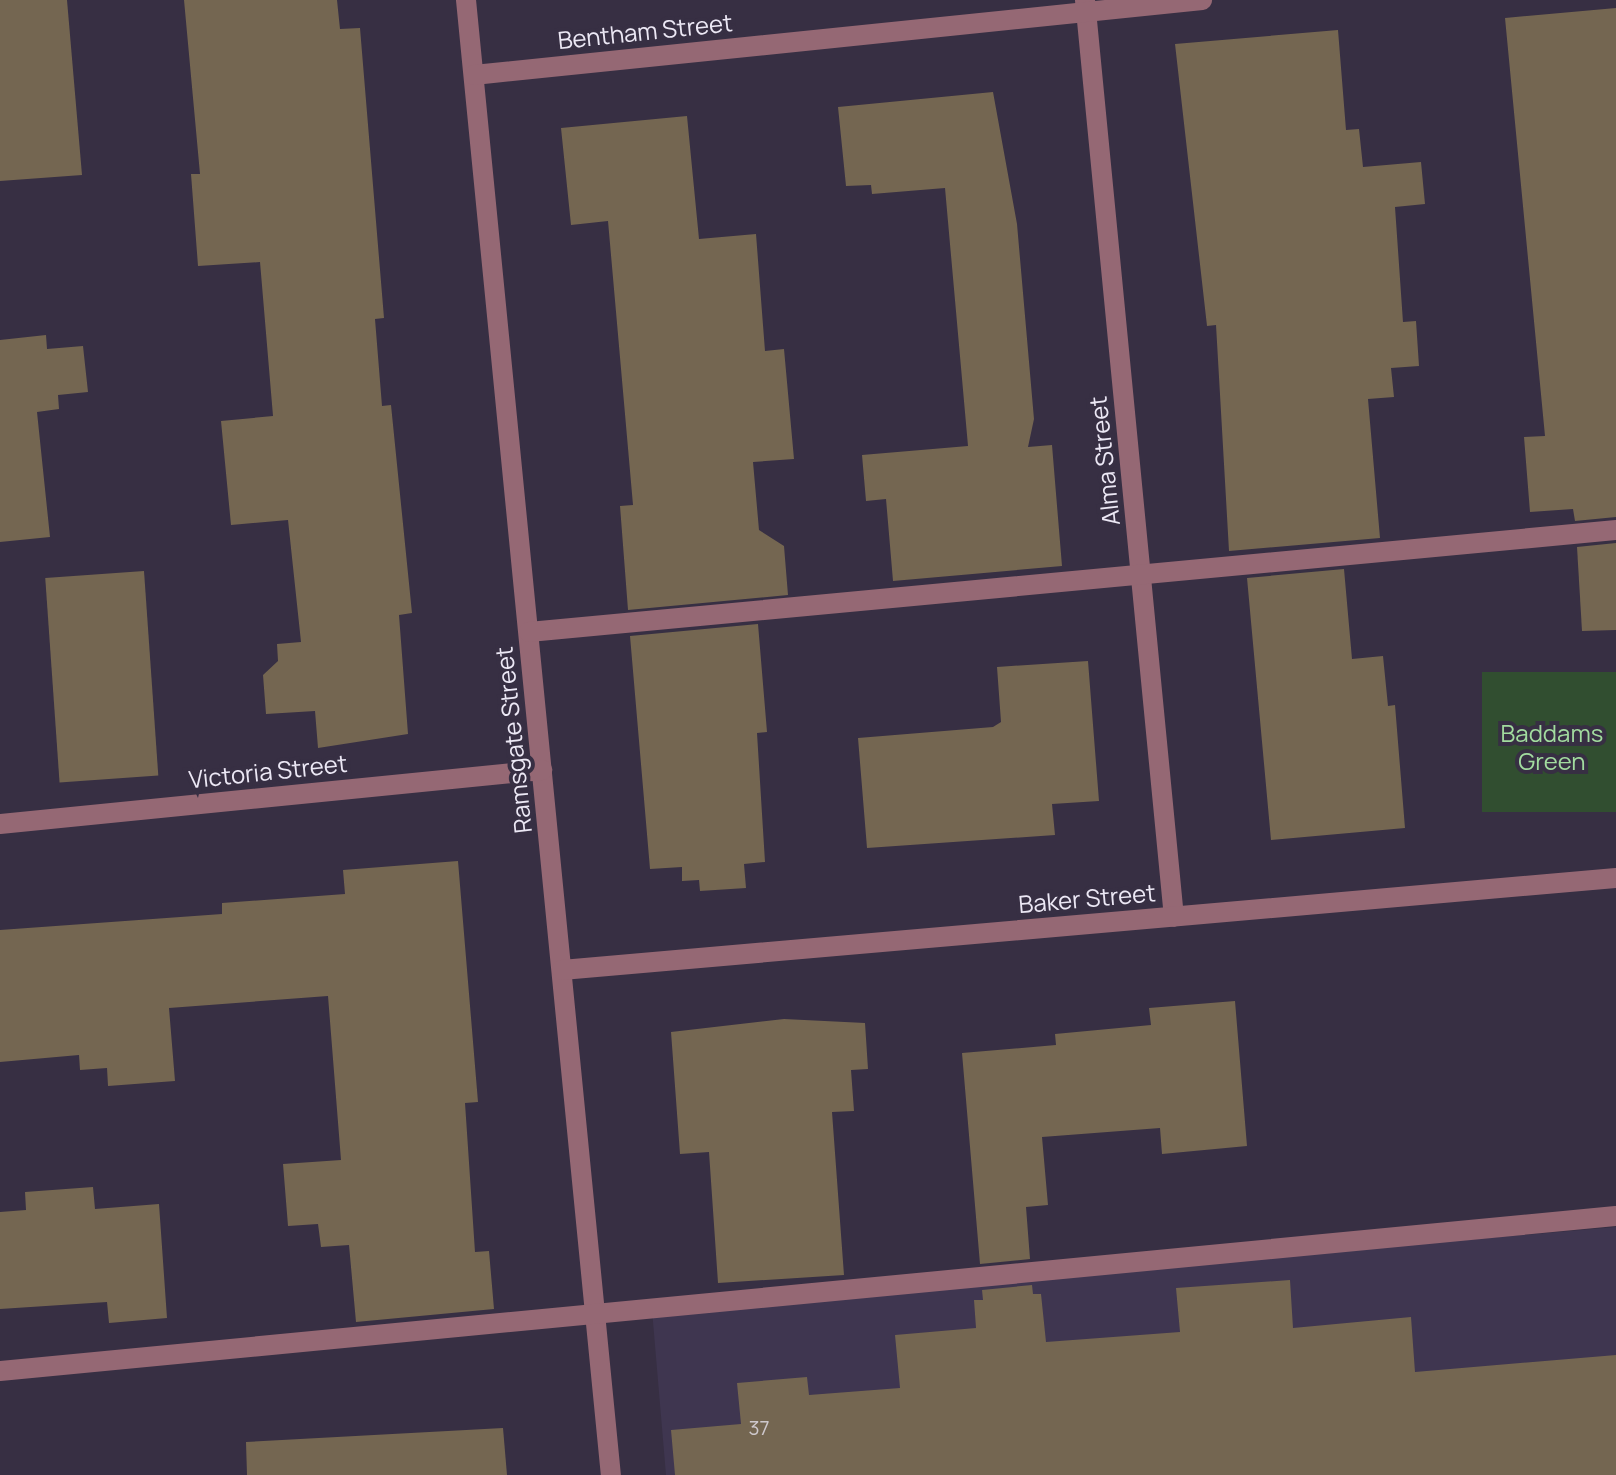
<!DOCTYPE html>
<style>
body{margin:0}
#map{position:relative;width:1616px;height:1475px;overflow:hidden;background:#372f43;font-family:Manrope,sans-serif}
div>[style]{position:absolute}
[style*='--x']{left:calc(var(--x)*1px);top:calc(var(--y)*1px);width:calc(var(--w)*1px);rotate:calc(var(--a)*1deg)}
.built>*{inset:0;background:#3f3650}
.green>*{inset:0;background:#314e30;transform-origin:0 0}
.building>*{inset:0;background:#746651;transform-origin:0 0}
.minor>*{height:20px;margin:-10px;padding:0 10px;transform-origin:10px;border-radius:10px;background:#956874}
span{translate:-50% -50%;white-space:nowrap;text-align:center;line-height:1.15;-webkit-text-stroke:8px #372f43;paint-order:stroke}
.number-label{font-size:20px;color:#cec8cc}
.number-label span{-webkit-text-stroke-width:0}
.street-label{font-size:24px;color:#ece8f5}
.park-label{font-size:24px;color:#a2dc9f}
</style>
<div id="map">
<div class="built">
<i style="clip-path:polygon(1616px 1227px,1616px 1475px,666px 1475px,652px 1310px)"></i>
</div>
<div class="green">
<i style="left:1616px;top:672px;width:140px;height:134px;rotate:90deg"></i>
</div>
<div class="building">
<i style="clip-path:polygon(0 0,67px 0,82px 175px,0 181px)"></i>
<i style="clip-path:polygon(184px 0,337px 0,340px 29px,360px 28px,384px 318px,375px 319px,382px 406px,391px 405px,412px 613px,399px 615px,408px 734px,318px 748px,315px 711px,266px 714px,263px 675px,278px 661px,277px 644px,301px 642px,288px 520px,231px 525px,221px 421px,273px 416px,260px 262px,198px 266px,191px 174px,200px 174px)"></i>
<i style="clip-path:polygon(1616px 8px,1616px 517px,1575px 521px,1573px 509px,1530px 512px,1524px 437px,1545px 436px,1505px 18px)"></i>
<i style="clip-path:polygon(1338px 30px,1346px 130px,1359px 129px,1363px 167px,1421px 162px,1425px 204px,1395px 207px,1403px 322px,1416px 321px,1419px 366px,1391px 368px,1394px 397px,1368px 399px,1380px 538px,1229px 551px,1216px 325px,1207px 326px,1175px 44px)"></i>
<i style="clip-path:polygon(993px 92px,1017px 224px,1034px 419px,1028px 447px,1052px 445px,1062px 566px,893px 581px,886px 499px,866px 501px,862px 455px,968px 446px,945px 188px,872px 194px,871px 185px,846px 186px,838px 107px)"></i>
<i style="clip-path:polygon(687px 116px,699px 239px,756px 234px,765px 351px,784px 349px,794px 459px,753px 462px,759px 530px,784px 546px,788px 595px,628px 610px,620px 506px,633px 505px,608px 221px,571px 225px,561px 128px)"></i>
<i style="clip-path:polygon(46px 335px,47px 349px,83px 346px,88px 392px,58px 395px,59px 409px,37px 412px,50px 537px,0 542px,0 340px)"></i>
<i style="clip-path:polygon(1616px 543px,1616px 630px,1582px 631px,1577px 547px)"></i>
<i style="clip-path:polygon(1344px 569px,1352px 659px,1383px 656px,1388px 706px,1395px 705px,1405px 828px,1271px 840px,1247px 578px)"></i>
<i style="left:144px;top:571px;width:205px;height:99px;rotate:86deg"></i>
<i style="clip-path:polygon(758px 624px,767px 732px,757px 733px,765px 862px,744px 864px,746px 888px,700px 891px,699px 880px,682px 881px,682px 867px,650px 869px,630px 636px)"></i>
<i style="clip-path:polygon(1088px 661px,1099px 801px,1052px 804px,1055px 835px,867px 848px,858px 738px,993px 727px,1001px 722px,997px 667px)"></i>
<i style="clip-path:polygon(458px 861px,478px 1102px,465px 1103px,475px 1252px,489px 1251px,494px 1309px,356px 1322px,349px 1245px,321px 1247px,318px 1224px,288px 1226px,283px 1164px,341px 1160px,328px 996px,169px 1008px,175px 1081px,108px 1086px,107px 1068px,80px 1070px,79px 1055px,0 1062px,0 930px,222px 914px,222px 903px,345px 894px,343px 870px)"></i>
<i style="clip-path:polygon(1235px 1001px,1247px 1146px,1162px 1154px,1160px 1128px,1042px 1137px,1048px 1205px,1026px 1207px,1030px 1259px,980px 1264px,962px 1053px,1056px 1045px,1055px 1034px,1151px 1025px,1149px 1008px)"></i>
<i style="clip-path:polygon(784px 1019px,865px 1023px,868px 1069px,851px 1070px,854px 1111px,832px 1112px,844px 1275px,718px 1283px,709px 1152px,680px 1154px,671px 1032px)"></i>
<i style="clip-path:polygon(93px 1187px,95px 1209px,159px 1204px,167px 1318px,109px 1323px,107px 1302px,0 1309px,0 1212px,26px 1210px,25px 1192px)"></i>
<i style="clip-path:polygon(1290px 1280px,1293px 1328px,1411px 1317px,1415px 1372px,1616px 1355px,1616px 1475px,675px 1475px,671px 1430px,741px 1424px,737px 1383px,807px 1377px,809px 1395px,900px 1388px,895px 1335px,976px 1328px,974px 1300px,983px 1300px,982px 1290px,1032px 1285px,1033px 1294px,1041px 1294px,1046px 1342px,1180px 1332px,1176px 1288px)"></i>
<i style="clip-path:polygon(503px 1428px,507px 1475px,247px 1475px,246px 1442px)"></i>
</div>
<div class="minor">
<i style="--x:466;--y:0;--w:1482;--a:84.39"></i>
<i style="--x:1085;--y:0;--w:921;--a:84.46"></i>
<i style="--x:474;--y:75;--w:732;--a:-5.88"></i>
<i style="--x:529;--y:632;--w:1092;--a:-5.36"></i>
<i style="--x:0;--y:824;--w:545;--a:-5.69"></i>
<i style="--x:562;--y:970;--w:1058;--a:-4.99"></i>
<i style="--x:0;--y:1371;--w:1623;--a:-5.48"></i>
</div>
<div class="number-label">
<span style="left:759px;top:1427px">37</span>
</div>
<div class="street-label">
<span style="left:645px;top:31px;rotate:-6deg">Bentham Street</span>
<span style="left:1104px;top:461px;rotate:-96deg">Alma Street</span>
<span style="left:513px;top:740px;rotate:-96deg">Ramsgate Street</span>
<span style="left:268px;top:771px;rotate:-6deg">Victoria Street</span>
<span style="left:1087px;top:898px;rotate:-5deg">Baker Street</span>
</div>
<div class="park-label">
<span style="left:1552px;top:747px">Baddams<br>Green</span>
</div>
</div>
